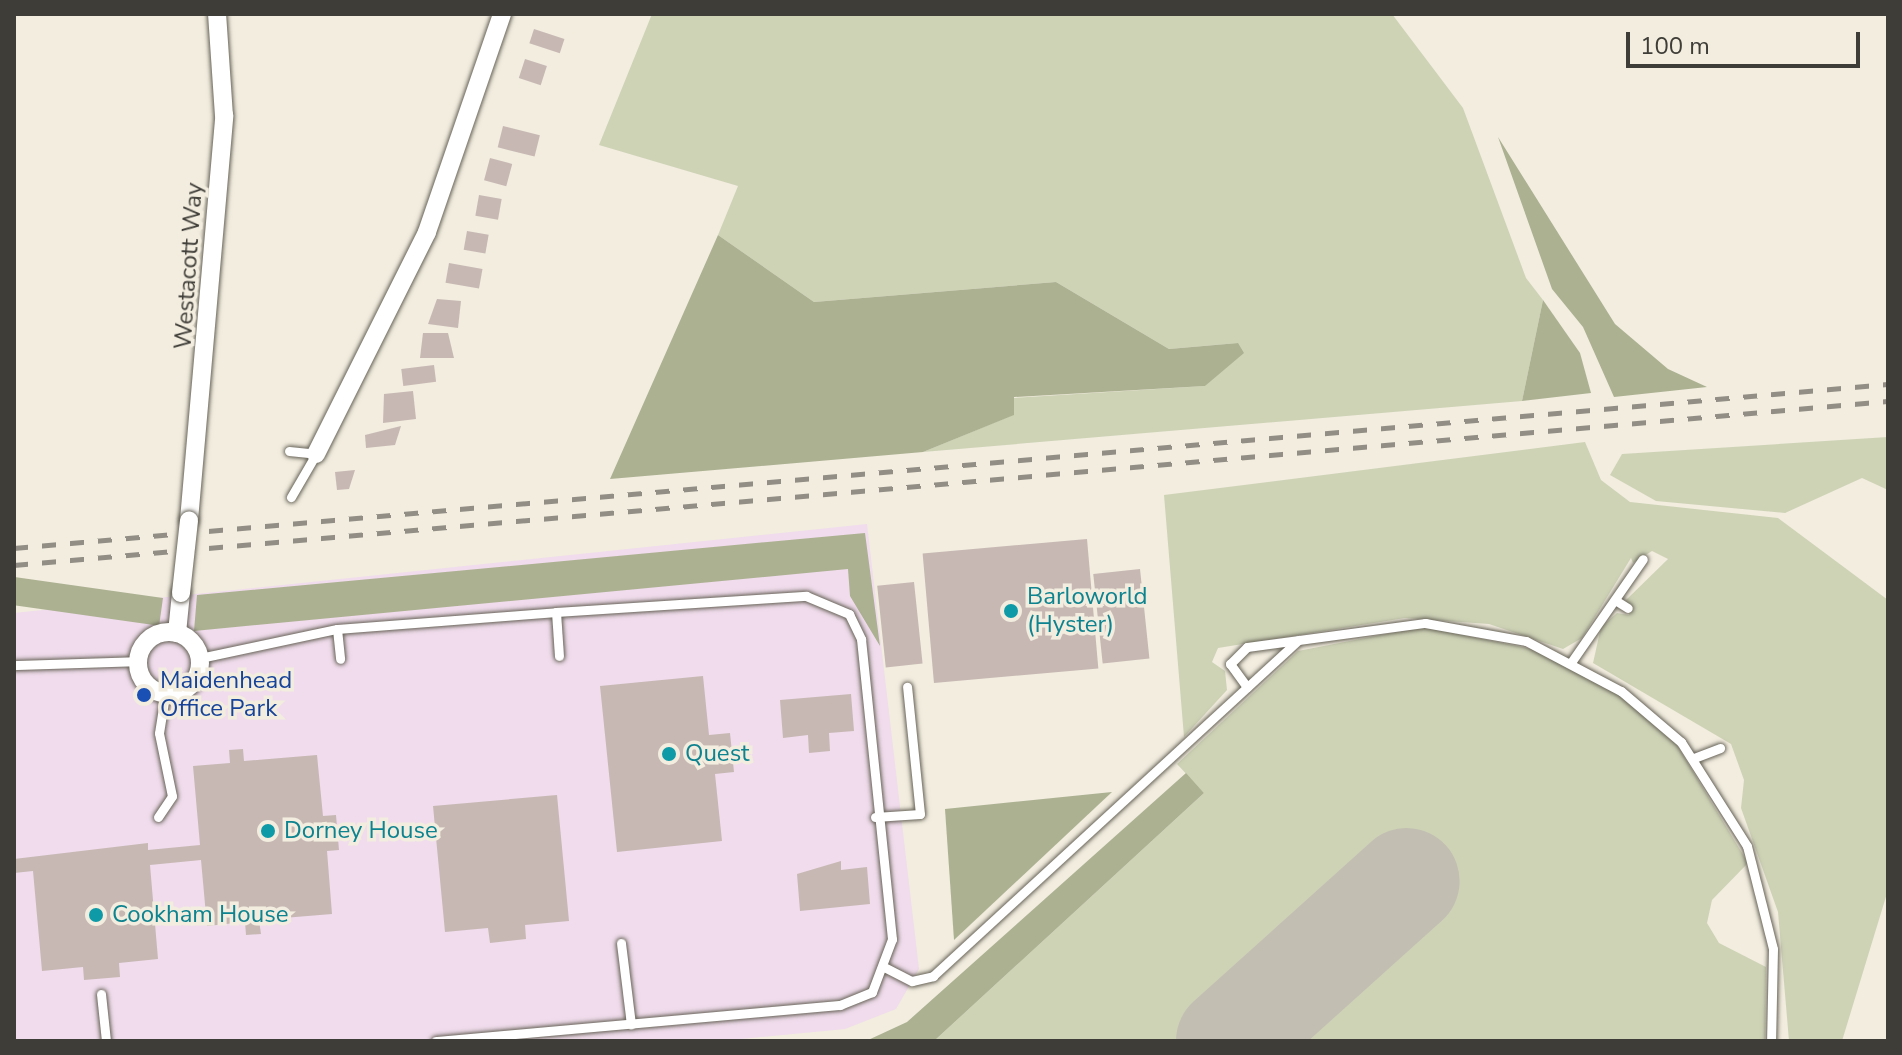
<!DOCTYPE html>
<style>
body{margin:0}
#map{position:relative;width:1902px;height:1055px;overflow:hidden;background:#f2eddf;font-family:"Nunito Sans",sans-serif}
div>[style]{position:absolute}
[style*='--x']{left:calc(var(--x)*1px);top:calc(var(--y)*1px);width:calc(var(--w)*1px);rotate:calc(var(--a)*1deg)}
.commercial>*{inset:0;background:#f0dcec}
.green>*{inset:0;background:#ced3b6}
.forest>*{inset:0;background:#acb192;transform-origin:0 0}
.runway>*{height:106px;margin:-53px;padding:0 53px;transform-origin:53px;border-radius:53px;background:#c2beb2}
.building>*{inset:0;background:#c7b8b4;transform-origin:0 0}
.roads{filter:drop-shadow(0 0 2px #676358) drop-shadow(0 0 2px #676358)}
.service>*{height:9px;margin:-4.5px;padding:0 4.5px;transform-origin:4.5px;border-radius:4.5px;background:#fff}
.minor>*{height:18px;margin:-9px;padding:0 9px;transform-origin:9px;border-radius:9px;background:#fff}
.minor>.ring{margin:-9px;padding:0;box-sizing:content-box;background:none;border:18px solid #fff;border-radius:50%}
.rail>*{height:5px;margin-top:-2.5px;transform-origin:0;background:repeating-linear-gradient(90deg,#928e85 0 14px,transparent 0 28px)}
.bridges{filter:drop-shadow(0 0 2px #676358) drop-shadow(0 0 2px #676358)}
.minor-bridge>*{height:18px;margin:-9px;padding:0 9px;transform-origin:9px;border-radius:9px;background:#fff}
.dots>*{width:22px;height:22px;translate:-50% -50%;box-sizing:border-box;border:4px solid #f2eddf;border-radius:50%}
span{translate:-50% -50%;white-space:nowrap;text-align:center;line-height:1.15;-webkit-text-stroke:7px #f2eddf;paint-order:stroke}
.street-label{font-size:24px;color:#3f3d38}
.culture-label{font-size:24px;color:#0d838f}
.left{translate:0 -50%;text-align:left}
.transit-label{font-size:24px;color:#164399}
.frame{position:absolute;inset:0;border:16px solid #3f3d38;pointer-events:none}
.scale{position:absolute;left:1626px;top:32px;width:234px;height:36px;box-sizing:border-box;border:4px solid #3f3d38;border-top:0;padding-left:10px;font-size:24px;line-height:28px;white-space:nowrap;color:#3f3d38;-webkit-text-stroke:6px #f2eddf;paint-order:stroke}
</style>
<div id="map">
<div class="commercial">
<i style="clip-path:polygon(867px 524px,919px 969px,896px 1009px,845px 1029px,720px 1041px,14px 1041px,14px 613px)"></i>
</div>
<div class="green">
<i style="clip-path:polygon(652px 14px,1392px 14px,1463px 108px,1526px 278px,1543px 300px,1522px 401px,923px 452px,1013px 415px,1014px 398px,1205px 386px,1238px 343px,1169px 349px,1056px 282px,814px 302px,718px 235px,738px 186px,599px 145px)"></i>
<i style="clip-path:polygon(1888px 437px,1888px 490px,1862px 478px,1785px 513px,1656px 501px,1610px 475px,1622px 454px)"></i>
<i style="clip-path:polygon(1585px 442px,1601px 480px,1630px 502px,1778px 518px,1888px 600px,1888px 890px,1842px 1041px,1789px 1041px,1778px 912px,1741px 808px,1744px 780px,1731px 744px,1593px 663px,1601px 627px,1617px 613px,1629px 615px,1625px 601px,1668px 559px,1652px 551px,1633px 563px,1631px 558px,1582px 638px,1563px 649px,1489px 624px,1405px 618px,1218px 648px,1212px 662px,1225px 671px,1227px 690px,1184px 737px,1164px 495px)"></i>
<i style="clip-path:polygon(1422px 627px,1542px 651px,1614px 691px,1677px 745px,1748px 863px,1712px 900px,1707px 923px,1719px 943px,1766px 967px,1765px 1041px,934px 1041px,1204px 793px,1177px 764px,1298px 651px)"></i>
</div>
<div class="forest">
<i style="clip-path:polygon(1498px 137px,1615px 324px,1668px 369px,1707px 387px,1614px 397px,1583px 327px,1552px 289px)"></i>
<i style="clip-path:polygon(718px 235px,814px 302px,1056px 282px,1169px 349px,1238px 343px,1244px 353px,1205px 386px,1014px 397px,1014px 415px,923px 452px,610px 479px)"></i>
<i style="clip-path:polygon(1543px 300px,1580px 353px,1591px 393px,1522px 401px)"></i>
<i style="clip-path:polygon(865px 533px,880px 646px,850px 596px,848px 569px,194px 631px,197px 595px)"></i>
<i style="left:163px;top:598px;width:28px;height:150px;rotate:98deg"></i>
<i style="clip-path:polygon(1186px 773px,1204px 793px,934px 1041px,866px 1041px,907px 1022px)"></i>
<i style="clip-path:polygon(1112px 792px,954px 940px,945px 809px)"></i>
</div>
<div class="runway">
<i style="--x:1229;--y:1041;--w:239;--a:-42"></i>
</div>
<div class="building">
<i style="left:534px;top:29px;width:32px;height:15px;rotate:18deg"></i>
<i style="left:525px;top:59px;width:23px;height:20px;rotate:18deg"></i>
<i style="left:503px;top:126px;width:38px;height:22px;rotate:14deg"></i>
<i style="left:490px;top:158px;width:23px;height:23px;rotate:15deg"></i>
<i style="left:479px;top:195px;width:23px;height:21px;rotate:10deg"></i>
<i style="left:467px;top:231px;width:22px;height:19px;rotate:10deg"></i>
<i style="left:449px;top:263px;width:34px;height:20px;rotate:10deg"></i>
<i style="clip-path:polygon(437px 299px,461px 301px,458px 328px,428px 324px)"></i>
<i style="clip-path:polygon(423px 333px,448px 333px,454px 358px,420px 358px)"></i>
<i style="left:434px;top:365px;width:17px;height:33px;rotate:83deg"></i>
<i style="clip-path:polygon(413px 391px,416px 419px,383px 423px,384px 394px)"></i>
<i style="clip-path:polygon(401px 426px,395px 445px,366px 448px,365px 435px)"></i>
<i style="clip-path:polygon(355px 470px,349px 489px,337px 490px,335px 472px)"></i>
<i style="left:1087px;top:539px;width:130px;height:165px;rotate:85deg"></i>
<i style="left:1140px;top:569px;width:90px;height:47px;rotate:84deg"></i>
<i style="left:914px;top:582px;width:82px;height:37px;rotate:84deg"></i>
<i style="clip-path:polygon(703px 676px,709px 735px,730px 733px,734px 772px,715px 774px,722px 841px,617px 852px,600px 686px)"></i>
<i style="clip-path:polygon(851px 694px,854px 731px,829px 733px,830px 751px,809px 753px,808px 735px,783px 738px,780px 700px)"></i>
<i style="clip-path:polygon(243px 749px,244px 761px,317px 755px,323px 816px,336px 815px,339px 850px,327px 851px,332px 914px,259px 920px,261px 934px,246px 935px,245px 922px,207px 926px,201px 860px,150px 865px,158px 959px,119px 963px,120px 977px,84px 980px,83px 967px,42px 971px,33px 871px,14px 873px,14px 859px,148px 843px,148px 850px,200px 845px,193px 766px,230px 763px,229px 750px)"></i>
<i style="clip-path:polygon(557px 795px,569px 921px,525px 925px,526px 939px,490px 943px,488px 928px,445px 932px,433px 806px)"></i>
<i style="clip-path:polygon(841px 861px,841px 870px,867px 867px,870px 904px,800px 911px,797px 874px)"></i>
</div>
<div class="roads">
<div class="service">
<i style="--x:289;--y:451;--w:27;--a:6"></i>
<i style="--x:316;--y:454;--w:50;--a:120.2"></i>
<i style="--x:1615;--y:600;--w:15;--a:32"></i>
<i style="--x:556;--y:612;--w:44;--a:86.1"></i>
<i style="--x:337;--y:629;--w:30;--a:84"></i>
<i style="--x:200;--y:658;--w:140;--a:-12"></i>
<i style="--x:337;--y:629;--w:220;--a:-4.4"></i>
<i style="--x:556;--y:612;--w:251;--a:-3.7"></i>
<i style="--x:806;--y:596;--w:47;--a:22.7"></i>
<i style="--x:849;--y:614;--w:28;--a:64"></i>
<i style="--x:861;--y:639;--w:302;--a:84.1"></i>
<i style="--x:892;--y:939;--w:57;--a:110.7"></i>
<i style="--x:872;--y:992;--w:35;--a:158"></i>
<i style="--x:840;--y:1005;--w:406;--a:174.9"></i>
<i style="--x:1572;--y:661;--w:124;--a:-55.2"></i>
<i style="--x:14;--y:665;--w:124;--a:-1.8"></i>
<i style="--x:1247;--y:687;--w:29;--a:-126"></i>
<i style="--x:1230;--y:664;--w:24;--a:-45"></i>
<i style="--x:1247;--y:647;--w:180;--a:-7.7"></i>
<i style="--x:1425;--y:623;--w:103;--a:10.1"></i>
<i style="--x:1526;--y:641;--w:107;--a:27.8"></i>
<i style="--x:1621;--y:691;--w:79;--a:40.4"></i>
<i style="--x:1681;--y:742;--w:123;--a:57.6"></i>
<i style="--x:1747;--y:846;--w:106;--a:75.8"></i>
<i style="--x:1773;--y:949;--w:92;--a:91.2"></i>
<i style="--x:1694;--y:758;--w:28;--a:-21"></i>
<i style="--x:158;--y:817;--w:25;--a:-56"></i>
<i style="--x:172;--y:796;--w:64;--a:-101.7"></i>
<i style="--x:159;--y:733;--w:38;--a:-81"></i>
<i style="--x:875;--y:817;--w:45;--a:-3.8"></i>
<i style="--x:920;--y:814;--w:128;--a:-95.8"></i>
<i style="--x:621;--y:943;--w:82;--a:83"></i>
<i style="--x:886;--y:968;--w:29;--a:27"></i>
<i style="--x:912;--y:981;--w:22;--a:-13"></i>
<i style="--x:933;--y:976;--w:496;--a:-42.6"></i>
<i style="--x:101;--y:994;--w:47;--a:83.9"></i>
</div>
<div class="minor">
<i style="--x:316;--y:454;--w:248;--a:-63.4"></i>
<i style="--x:427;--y:232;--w:231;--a:-71"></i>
<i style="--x:189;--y:520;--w:406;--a:-85"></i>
<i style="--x:224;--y:116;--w:102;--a:-93.9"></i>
<i class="ring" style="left:138px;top:632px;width:44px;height:44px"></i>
<i style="--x:177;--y:633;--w:40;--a:-84.3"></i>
</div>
</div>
<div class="rail">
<i style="--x:14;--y:548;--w:1881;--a:-5"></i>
<i style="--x:14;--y:565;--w:1881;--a:-5"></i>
</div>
<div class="bridges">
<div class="minor-bridge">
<i style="--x:181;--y:593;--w:73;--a:-83.7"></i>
</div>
</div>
<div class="dots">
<i style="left:1011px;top:611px;background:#0f9aa8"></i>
<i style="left:144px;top:695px;background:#1a4fb4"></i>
<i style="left:669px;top:754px;background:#0f9aa8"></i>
<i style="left:268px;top:831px;background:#0f9aa8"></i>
<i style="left:96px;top:915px;background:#0f9aa8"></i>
</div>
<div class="street-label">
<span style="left:189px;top:266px;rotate:-86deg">Westacott Way</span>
</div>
<div class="culture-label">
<span class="left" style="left:1027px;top:611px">Barloworld<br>(Hyster)</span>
<span class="left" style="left:685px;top:754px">Quest</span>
<span class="left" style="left:284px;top:831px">Dorney House</span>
<span class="left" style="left:112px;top:915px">Cookham House</span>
</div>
<div class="transit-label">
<span class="left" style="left:160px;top:695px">Maidenhead<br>Office Park</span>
</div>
<div class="frame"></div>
<div class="scale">100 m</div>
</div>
